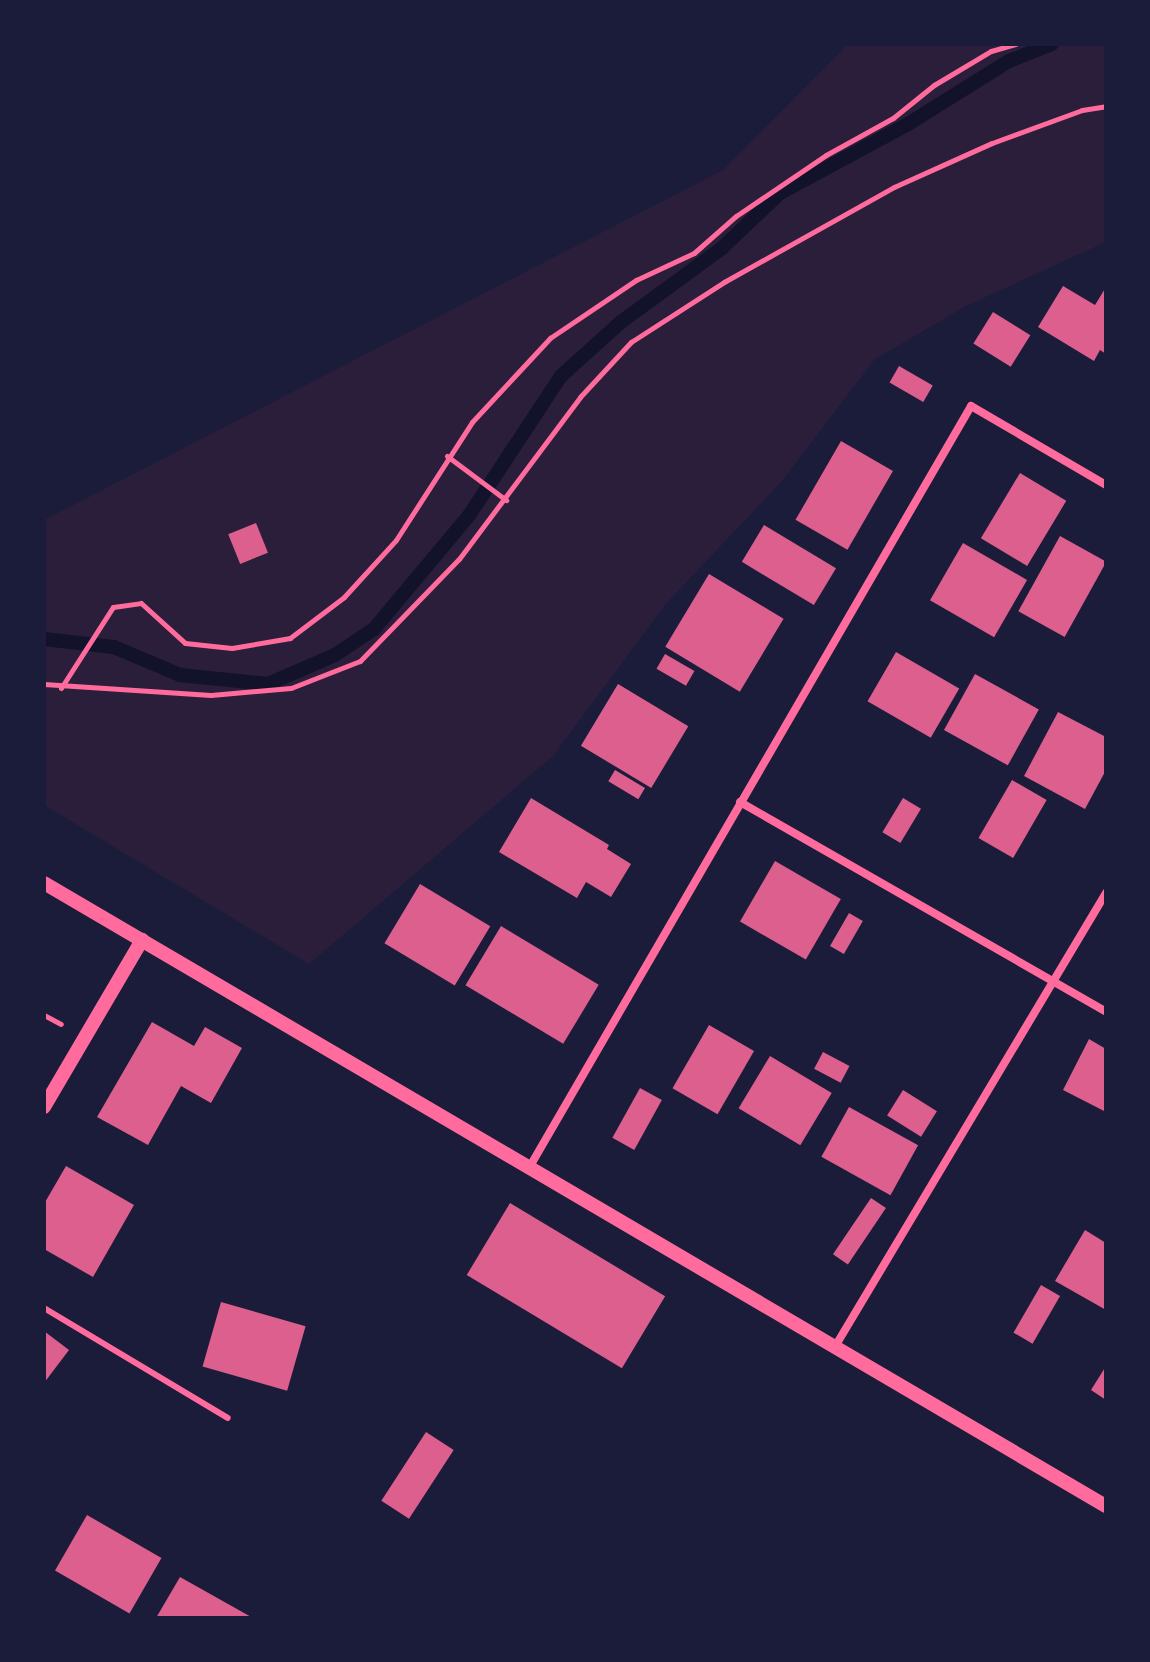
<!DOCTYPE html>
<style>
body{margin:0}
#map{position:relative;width:1150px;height:1662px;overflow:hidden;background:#1b1b3a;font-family:"Golos Text",sans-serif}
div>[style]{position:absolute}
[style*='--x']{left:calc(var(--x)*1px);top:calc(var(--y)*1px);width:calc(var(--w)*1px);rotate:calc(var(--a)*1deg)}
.green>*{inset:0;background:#2a1e3b}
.stream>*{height:14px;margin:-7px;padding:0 7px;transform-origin:7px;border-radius:7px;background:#12122b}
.building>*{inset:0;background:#dd5f8e;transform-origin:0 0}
.path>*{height:5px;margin:-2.5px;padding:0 2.5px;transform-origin:2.5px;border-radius:2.5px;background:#ff6b9d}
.service>*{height:6px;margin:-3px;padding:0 3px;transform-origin:3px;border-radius:3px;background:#ff6b9d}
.minor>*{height:8px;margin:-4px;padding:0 4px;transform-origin:4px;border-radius:4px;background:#ff6b9d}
.tertiary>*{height:14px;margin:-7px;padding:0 7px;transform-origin:7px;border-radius:7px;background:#ff6b9d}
span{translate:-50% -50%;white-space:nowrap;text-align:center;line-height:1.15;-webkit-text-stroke:6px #1b1b3a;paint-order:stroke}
.frame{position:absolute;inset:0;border:46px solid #1b1b3a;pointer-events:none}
</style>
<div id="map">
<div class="green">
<i style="clip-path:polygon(848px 44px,1106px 44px,1106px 242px,968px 305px,875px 359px,782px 481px,665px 605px,553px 756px,309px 964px,44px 805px,44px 520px,723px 170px)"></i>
</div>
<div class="stream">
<i style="--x:44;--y:639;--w:70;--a:6.5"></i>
<i style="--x:114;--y:647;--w:72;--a:23"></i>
<i style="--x:180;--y:675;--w:88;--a:5.8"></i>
<i style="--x:268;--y:684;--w:73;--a:-23.4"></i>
<i style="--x:335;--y:655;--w:47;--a:-33.7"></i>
<i style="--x:374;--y:629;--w:150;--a:-50.1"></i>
<i style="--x:470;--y:514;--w:165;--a:-56.6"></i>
<i style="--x:561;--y:376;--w:81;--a:-42"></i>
<i style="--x:621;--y:322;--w:125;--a:-36.2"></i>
<i style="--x:722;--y:248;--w:80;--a:-43.5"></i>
<i style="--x:780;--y:193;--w:145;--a:-28.3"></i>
<i style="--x:908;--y:124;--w:119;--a:-32"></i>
<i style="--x:1009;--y:61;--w:46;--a:-21.6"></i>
</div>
<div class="building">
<i style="clip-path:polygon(1063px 286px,1095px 305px,1106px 287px,1106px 354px,1100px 350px,1094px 361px,1038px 327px)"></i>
<i style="left:993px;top:312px;width:44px;height:37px;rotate:32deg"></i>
<i style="left:899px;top:366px;width:39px;height:19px;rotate:30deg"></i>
<i style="left:841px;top:441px;width:60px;height:91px;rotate:30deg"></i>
<i style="left:1020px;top:473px;width:54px;height:76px;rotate:31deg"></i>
<i style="left:256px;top:523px;width:32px;height:30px;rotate:68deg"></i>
<i style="left:764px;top:525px;width:84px;height:43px;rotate:31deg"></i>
<i style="left:1060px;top:536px;width:53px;height:86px;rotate:29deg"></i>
<i style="left:963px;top:543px;width:74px;height:66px;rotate:30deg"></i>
<i style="left:709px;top:574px;width:87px;height:85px;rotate:31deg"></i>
<i style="left:896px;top:652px;width:73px;height:57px;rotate:30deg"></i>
<i style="left:665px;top:654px;width:34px;height:17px;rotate:30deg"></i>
<i style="left:975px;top:674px;width:73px;height:64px;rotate:29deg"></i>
<i style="left:618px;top:684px;width:82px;height:72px;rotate:31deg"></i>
<i style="clip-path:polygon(1058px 712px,1106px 737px,1106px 770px,1085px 809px,1024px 776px)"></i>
<i style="left:615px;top:770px;width:35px;height:13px;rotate:31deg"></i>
<i style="left:1012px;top:780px;width:40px;height:67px;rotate:30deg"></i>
<i style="clip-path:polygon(531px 798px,609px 845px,607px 849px,631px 864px,611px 897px,586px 882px,577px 898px,499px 852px)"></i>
<i style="left:903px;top:798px;width:21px;height:40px;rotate:31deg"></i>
<i style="left:775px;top:861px;width:76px;height:70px;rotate:30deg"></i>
<i style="left:420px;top:884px;width:82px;height:69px;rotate:31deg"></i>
<i style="left:849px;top:913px;width:16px;height:38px;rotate:30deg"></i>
<i style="left:501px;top:926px;width:114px;height:69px;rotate:31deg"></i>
<i style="clip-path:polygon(152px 1022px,194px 1046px,205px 1027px,242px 1048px,211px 1103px,181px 1086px,148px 1145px,97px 1117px)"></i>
<i style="left:709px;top:1025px;width:52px;height:73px;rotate:30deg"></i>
<i style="clip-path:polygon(1089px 1039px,1106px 1049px,1106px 1112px,1063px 1090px)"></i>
<i style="left:823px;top:1052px;width:30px;height:19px;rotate:28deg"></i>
<i style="left:770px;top:1056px;width:72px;height:61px;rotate:31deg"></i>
<i style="left:640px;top:1088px;width:25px;height:57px;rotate:29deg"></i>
<i style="left:903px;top:1090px;width:40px;height:30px;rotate:32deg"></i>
<i style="left:849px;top:1107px;width:79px;height:57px;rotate:29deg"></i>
<i style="clip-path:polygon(66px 1166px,134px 1205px,93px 1277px,44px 1249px,44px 1204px)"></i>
<i style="left:871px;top:1198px;width:18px;height:68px;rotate:34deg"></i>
<i style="left:510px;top:1203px;width:181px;height:84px;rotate:31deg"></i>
<i style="clip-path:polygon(1085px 1230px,1106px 1243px,1106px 1310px,1055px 1281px)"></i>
<i style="left:1041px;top:1285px;width:22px;height:55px;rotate:30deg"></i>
<i style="left:221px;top:1302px;width:88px;height:67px;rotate:16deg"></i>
<i style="clip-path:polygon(44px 1331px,69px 1350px,44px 1383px)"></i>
<i style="clip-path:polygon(1106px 1366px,1106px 1400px,1091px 1390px)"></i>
<i style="left:426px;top:1432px;width:33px;height:82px;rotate:33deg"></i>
<i style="left:87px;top:1515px;width:86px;height:64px;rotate:30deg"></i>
<i style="clip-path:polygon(180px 1577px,253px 1618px,156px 1618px)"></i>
</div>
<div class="path">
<i style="--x:447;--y:456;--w:74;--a:36.7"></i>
<i style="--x:44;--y:684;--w:167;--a:3.8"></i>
<i style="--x:211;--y:695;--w:80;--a:-5"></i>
<i style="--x:291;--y:688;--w:74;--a:-21.4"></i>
<i style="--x:360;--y:661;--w:142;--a:-45.9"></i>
<i style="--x:459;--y:559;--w:202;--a:-53.2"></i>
<i style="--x:580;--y:397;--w:75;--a:-47.2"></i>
<i style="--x:631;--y:342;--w:111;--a:-32.8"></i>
<i style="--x:724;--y:282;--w:195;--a:-29.2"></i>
<i style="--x:894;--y:187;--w:107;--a:-24.2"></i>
<i style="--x:992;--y:143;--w:96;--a:-20.1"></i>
<i style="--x:1082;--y:110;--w:24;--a:-9"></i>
<i style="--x:61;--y:688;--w:96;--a:-57.3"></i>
<i style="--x:113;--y:607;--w:28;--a:-8"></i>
<i style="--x:141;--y:603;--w:59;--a:42.3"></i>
<i style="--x:185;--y:643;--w:47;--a:6.1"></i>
<i style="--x:232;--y:648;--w:59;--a:-9.8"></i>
<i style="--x:290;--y:638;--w:68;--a:-37.2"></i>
<i style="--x:344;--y:597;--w:77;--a:-47.6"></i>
<i style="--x:396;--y:540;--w:140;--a:-57.2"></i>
<i style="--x:472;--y:422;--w:115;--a:-47.1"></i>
<i style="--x:550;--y:338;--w:104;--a:-34"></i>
<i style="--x:636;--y:280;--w:64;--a:-25"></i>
<i style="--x:694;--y:253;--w:56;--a:-41.4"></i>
<i style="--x:736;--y:216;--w:109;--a:-34.1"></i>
<i style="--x:826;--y:155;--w:77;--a:-28.9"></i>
<i style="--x:893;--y:118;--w:53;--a:-38.8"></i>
<i style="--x:934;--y:85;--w:66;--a:-30.8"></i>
<i style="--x:991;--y:51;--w:26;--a:-16"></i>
<i style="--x:44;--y:1015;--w:19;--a:28"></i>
</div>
<div class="service">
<i style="--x:44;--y:1308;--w:214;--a:30.9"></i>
</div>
<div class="minor">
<i style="--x:740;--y:802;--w:422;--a:29.8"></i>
<i style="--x:529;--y:1168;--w:881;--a:-59.88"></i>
<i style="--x:971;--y:406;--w:156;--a:30.3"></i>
<i style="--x:836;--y:1345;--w:527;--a:-59.15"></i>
</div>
<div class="tertiary">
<i style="--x:44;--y:883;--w:1231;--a:30.4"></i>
<i style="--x:44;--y:1107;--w:194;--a:-59.6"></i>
</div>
<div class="frame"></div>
</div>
